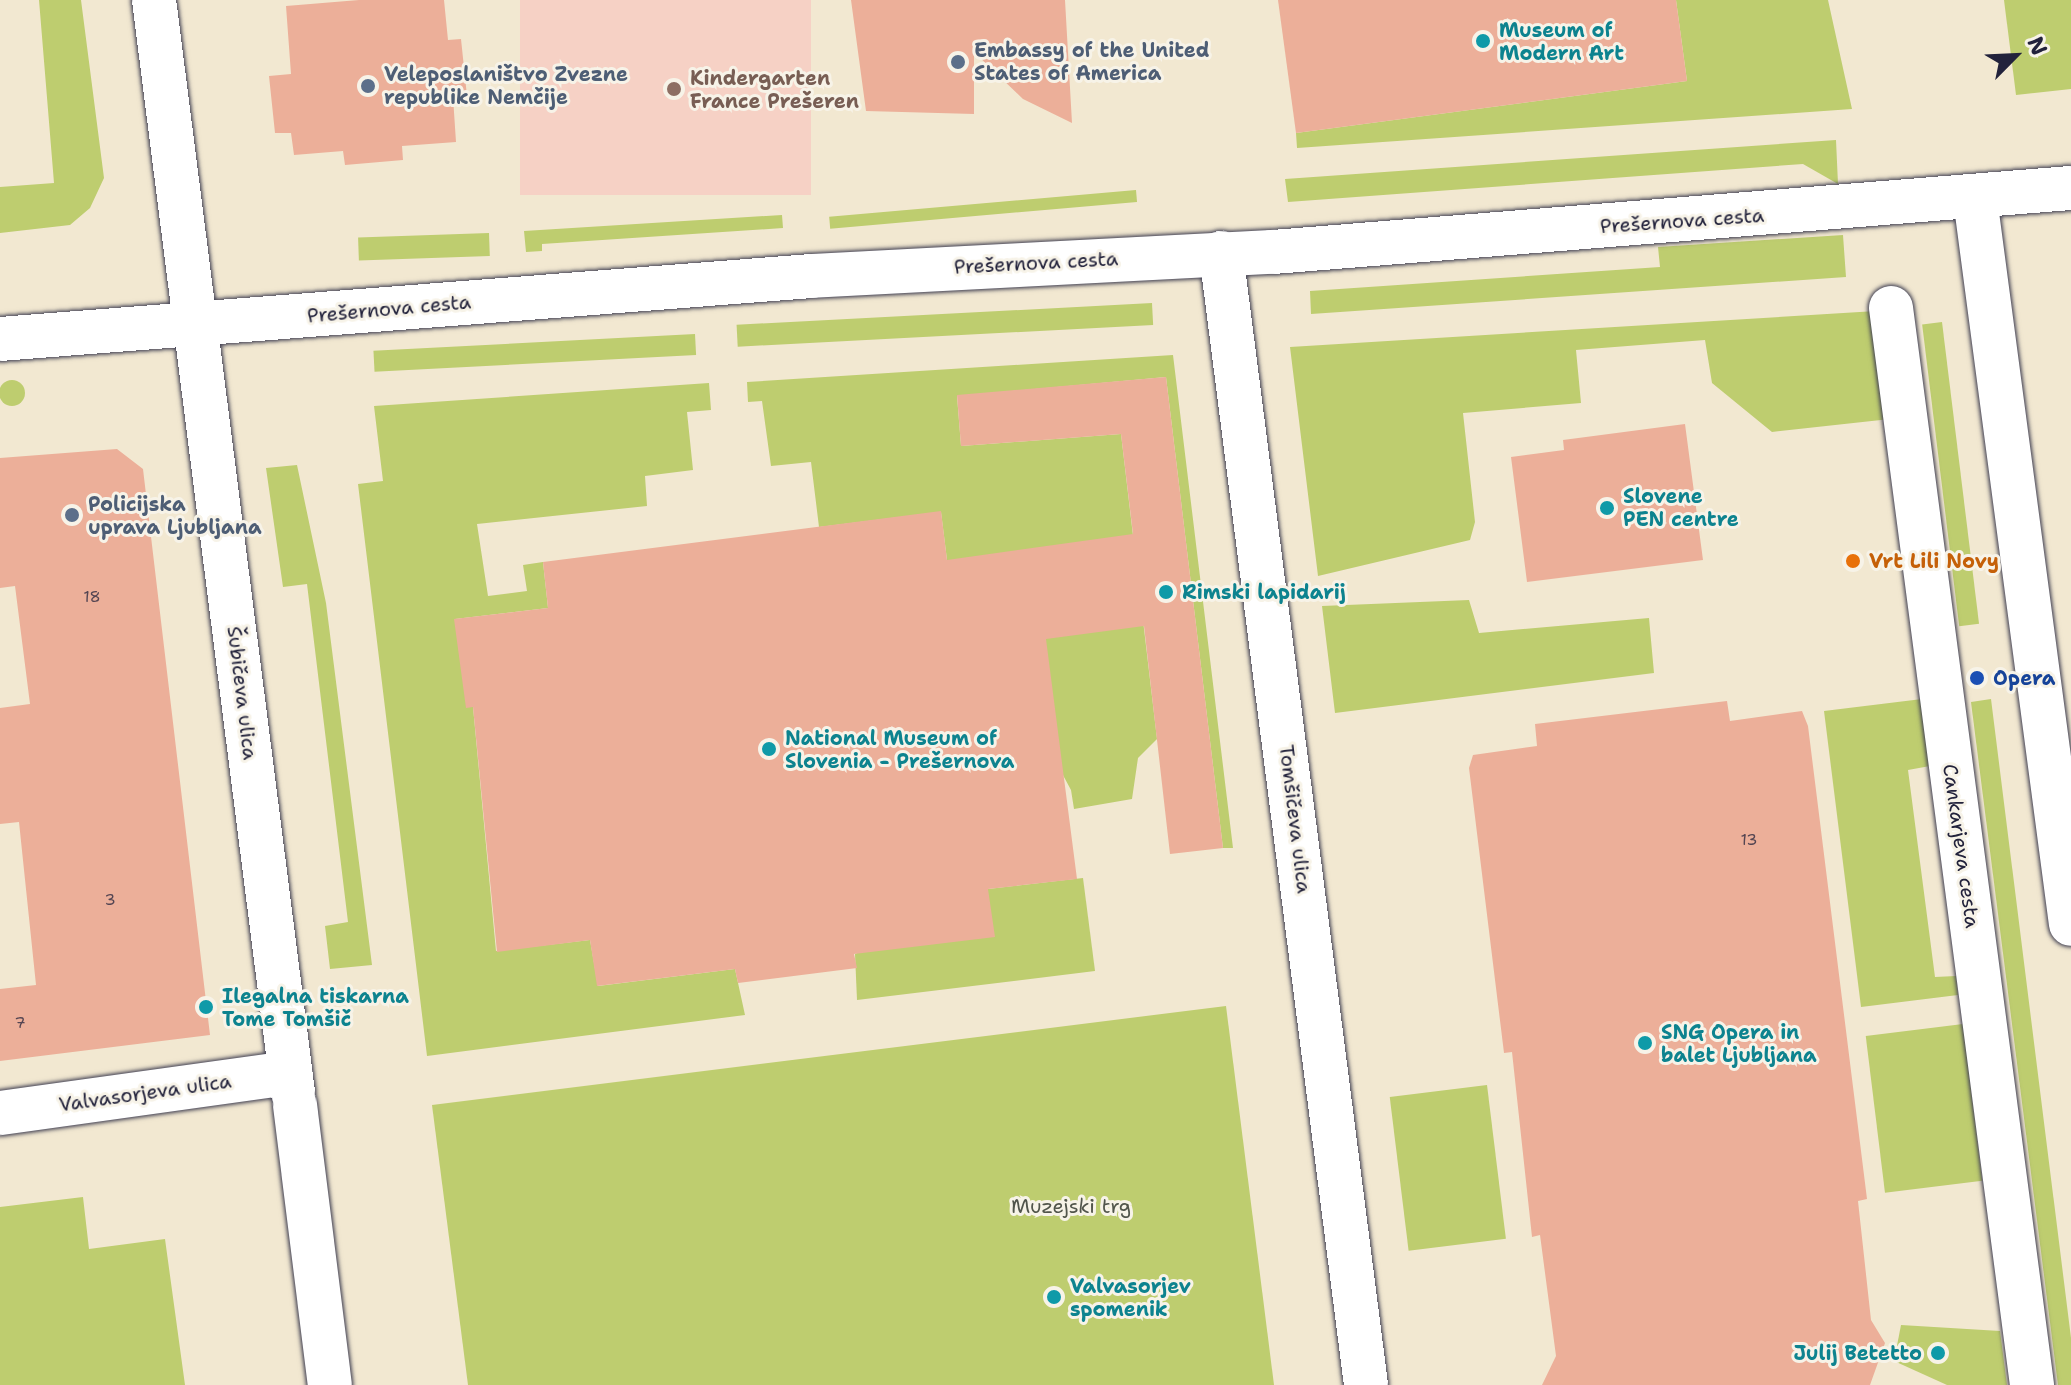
<!DOCTYPE html>
<meta charset="utf-8">
<style>
body{margin:0}
#map{position:relative;width:2071px;height:1385px;overflow:hidden;background:#f2e8d1;font-family:"Shantell Sans",sans-serif}
div>[style]{position:absolute}
[style*='--x']{left:calc(var(--x)*1px);top:calc(var(--y)*1px);width:calc(var(--w)*1px);rotate:calc(var(--a)*1deg)}
.built>*{inset:0;background:#f6d1c5;transform-origin:0 0}
.green>*{inset:0;background:#becd6f;transform-origin:0 0}
.round{border-radius:50%}
.building>*{inset:0;background:#ecaf99}
.roads{filter:drop-shadow(0 0 2px #414052) drop-shadow(0 0 2px #414052)}
.pedestrian>*{height:44px;margin:-22px;padding:0 22px;transform-origin:22px;border-radius:22px;background:#fff}
.minor>*{height:44px;margin:-22px;padding:0 22px;transform-origin:22px;border-radius:22px;background:#fff}
.tertiary>*{height:44px;margin:-22px;padding:0 22px;transform-origin:22px;border-radius:22px;background:#fff}
.secondary>*{height:44px;margin:-22px;padding:0 22px;transform-origin:22px;border-radius:22px;background:#fff}
.dots>*{width:22px;height:22px;translate:-50% -50%;box-sizing:border-box;border:4px solid #f7f3e8;border-radius:50%}
span{translate:-50% -50%;white-space:nowrap;text-align:center;line-height:1.15;-webkit-text-stroke:6px #f7f3e8;paint-order:stroke}
.number-label{font-size:16px;color:#544552}
.number-label span{-webkit-text-stroke-width:0}
.culture-label{font-size:20px;color:#0d838f;font-weight:700}
.left{translate:0 -50%;text-align:left}
.right{translate:-100% -50%;text-align:right}
.service-label{font-size:20px;color:#4e5e75;font-weight:700}
.education-label{font-size:20px;color:#785e54;font-weight:700}
.street-label{font-size:20px;color:#22223b}
.food-label{font-size:20px;color:#c56008;font-weight:700}
.transit-label{font-size:20px;color:#164399;font-weight:700}
.park-label{font-size:20px;color:#51554b}
.north{position:absolute;left:1975px;top:16px;width:80px;height:80px;-webkit-text-stroke:6px #f7f3e8;paint-order:stroke;rotate:66deg;font-size:22px;font-weight:700;line-height:32px;text-align:center;color:#22223b}
.north::after{content:'';display:block;margin:auto;width:28px;height:36px;background:#22223b;clip-path:polygon(50% 0,100% 100%,50% 72%,0 100%)}
</style>
<div id="map">
<div class="built">
<i style="left:520px;top:0;width:291px;height:195px"></i>
</div>
<div class="green">
<i style="clip-path:polygon(39px 0,81px 0,104px 178px,90px 208px,70px 225px,0 233px,0 187px,54px 183px)"></i>
<i style="clip-path:polygon(1676px 0,1828px 0,1852px 109px,1297px 148px,1296px 133px,1687px 81px)"></i>
<i style="clip-path:polygon(2004px 0,2071px 0,2071px 89px,2016px 95px)"></i>
<i style="clip-path:polygon(1836px 140px,1838px 184px,1803px 164px,1288px 202px,1285px 179px)"></i>
<i style="left:1136px;top:190px;width:12px;height:308px;rotate:85deg"></i>
<i style="clip-path:polygon(782px 215px,783px 228px,542px 244px,542px 251px,526px 252px,524px 231px)"></i>
<i style="left:489px;top:233px;width:23px;height:131px;rotate:88deg"></i>
<i style="clip-path:polygon(1843px 235px,1846px 277px,1311px 314px,1310px 291px,1660px 267px,1658px 247px)"></i>
<i style="left:1152px;top:303px;width:22px;height:416px;rotate:87deg"></i>
<i style="clip-path:polygon(1876px 311px,1890px 419px,1772px 432px,1712px 383px,1705px 340px,1576px 350px,1581px 403px,1463px 413px,1475px 522px,1470px 540px,1318px 576px,1290px 347px)"></i>
<i style="left:1942px;top:322px;width:304px;height:20px;rotate:83deg"></i>
<i style="left:695px;top:334px;width:21px;height:322px;rotate:87deg"></i>
<i style="clip-path:polygon(1173px 355px,1233px 848px,1223px 848px,1166px 377px,957px 396px,961px 446px,1121px 434px,1157px 739px,1138px 758px,1132px 799px,1074px 809px,1071px 790px,947px 560px,941px 512px,819px 527px,811px 462px,771px 466px,762px 401px,748px 402px,747px 382px)"></i>
<i class="round" style="left:-1px;top:380px;width:26px;height:26px"></i>
<i style="clip-path:polygon(709px 383px,711px 410px,687px 412px,693px 470px,645px 476px,647px 506px,477px 524px,488px 596px,527px 591px,523px 565px,543px 562px,548px 608px,455px 619px,473px 707px,496px 951px,590px 940px,598px 986px,735px 969px,745px 1015px,427px 1056px,358px 484px,383px 481px,374px 406px)"></i>
<i style="clip-path:polygon(297px 465px,326px 603px,372px 965px,330px 969px,325px 926px,348px 922px,307px 584px,283px 587px,266px 468px)"></i>
<i style="clip-path:polygon(1469px 600px,1479px 633px,1649px 618px,1654px 673px,1335px 713px,1322px 606px)"></i>
<i style="clip-path:polygon(1922px 699px,1930px 766px,1908px 770px,1935px 977px,1956px 976px,1958px 995px,1861px 1007px,1824px 711px)"></i>
<i style="clip-path:polygon(1991px 699px,2071px 1338px,2071px 1385px,2058px 1385px,1971px 702px)"></i>
<i style="clip-path:polygon(1083px 878px,1095px 971px,857px 1000px,855px 954px,988px 889px)"></i>
<i style="clip-path:polygon(1226px 1006px,1274px 1385px,468px 1385px,432px 1105px)"></i>
<i style="left:1963px;top:1024px;width:158px;height:98px;rotate:83deg"></i>
<i style="left:1487px;top:1085px;width:155px;height:98px;rotate:83deg"></i>
<i style="clip-path:polygon(83px 1197px,89px 1249px,165px 1239px,185px 1385px,0 1385px,0 1207px)"></i>
<i style="clip-path:polygon(1901px 1325px,2000px 1331px,2007px 1385px,1947px 1385px,1894px 1361px)"></i>
</div>
<div class="building">
<i style="clip-path:polygon(359px 0,444px 0,448px 40px,461px 39px,467px 96px,453px 97px,456px 142px,402px 146px,403px 160px,345px 165px,343px 151px,294px 155px,291px 133px,275px 133px,269px 76px,291px 74px,286px 6px)"></i>
<i style="clip-path:polygon(851px 0,1065px 0,1072px 123px,1023px 99px,974px 52px,974px 114px,866px 111px)"></i>
<i style="clip-path:polygon(1278px 0,1676px 0,1687px 81px,1296px 133px)"></i>
<i style="clip-path:polygon(1166px 377px,1223px 848px,1170px 854px,1144px 626px,1046px 639px,1077px 879px,988px 889px,995px 937px,854px 954px,857px 968px,738px 983px,735px 969px,597px 986px,590px 940px,497px 952px,473px 707px,466px 708px,454px 619px,548px 608px,543px 562px,941px 511px,947px 560px,1133px 534px,1121px 434px,961px 446px,957px 395px)"></i>
<i style="clip-path:polygon(1685px 424px,1703px 560px,1527px 582px,1511px 457px,1564px 450px,1563px 440px)"></i>
<i style="clip-path:polygon(117px 449px,143px 469px,210px 1035px,0 1061px,0 989px,36px 985px,19px 822px,0 824px,0 708px,30px 704px,15px 586px,0 588px,0 458px)"></i>
<i style="clip-path:polygon(1727px 701px,1730px 721px,1802px 711px,1808px 726px,1867px 1199px,1858px 1201px,1871px 1320px,1885px 1343px,1870px 1385px,1542px 1385px,1556px 1356px,1540px 1235px,1532px 1237px,1512px 1052px,1504px 1053px,1469px 768px,1473px 755px,1537px 746px,1535px 724px)"></i>
</div>
<div class="roads">
<div class="pedestrian">
<i style="--x:1891;--y:308;--w:1086;--a:82.54"></i>
</div>
<div class="minor">
<i style="--x:1975;--y:198;--w:732;--a:82.47"></i>
<i style="--x:1221;--y:253;--w:1141;--a:82.7"></i>
<i style="--x:0;--y:1113;--w:293;--a:-7.9"></i>
</div>
<div class="tertiary">
<i style="--x:154;--y:0;--w:1102;--a:82.75"></i>
<i style="--x:295;--y:1105;--w:282;--a:82.9"></i>
</div>
<div class="secondary">
<i style="--x:0;--y:339;--w:813;--a:-4.44"></i>
<i style="--x:811;--y:276;--w:463;--a:-3"></i>
<i style="--x:1273;--y:252;--w:801;--a:-4.59"></i>
</div>
</div>
<div class="dots">
<i style="left:1483px;top:41px;background:#0f9aa8"></i>
<i style="left:958px;top:62px;background:#5c6f8a"></i>
<i style="left:368px;top:86px;background:#5c6f8a"></i>
<i style="left:674px;top:89px;background:#8d6e63"></i>
<i style="left:1607px;top:508px;background:#0f9aa8"></i>
<i style="left:72px;top:515px;background:#5c6f8a"></i>
<i style="left:1853px;top:561px;background:#e8710a"></i>
<i style="left:1166px;top:592px;background:#0f9aa8"></i>
<i style="left:1977px;top:678px;background:#1a4fb4"></i>
<i style="left:769px;top:749px;background:#0f9aa8"></i>
<i style="left:206px;top:1007px;background:#0f9aa8"></i>
<i style="left:1645px;top:1043px;background:#0f9aa8"></i>
<i style="left:1054px;top:1297px;background:#0f9aa8"></i>
<i style="left:1938px;top:1353px;background:#0f9aa8"></i>
</div>
<div class="number-label">
<span style="left:92px;top:597px">18</span>
<span style="left:1749px;top:840px">13</span>
<span style="left:110px;top:900px">3</span>
<span style="left:20px;top:1023px">7</span>
</div>
<div class="culture-label">
<span class="left" style="left:1499px;top:42px">Museum of<br>Modern Art</span>
<span class="left" style="left:1623px;top:508px">Slovene<br>PEN centre</span>
<span class="left" style="left:1182px;top:592px">Rimski lapidarij</span>
<span class="left" style="left:785px;top:750px">National Museum of<br>Slovenia - Prešernova</span>
<span class="left" style="left:222px;top:1008px">Ilegalna tiskarna<br>Tome Tomšič</span>
<span class="left" style="left:1661px;top:1044px">SNG Opera in<br>balet Ljubljana</span>
<span class="left" style="left:1070px;top:1298px">Valvasorjev<br>spomenik</span>
<span class="right" style="left:1922px;top:1353px">Julij Betetto</span>
</div>
<div class="service-label">
<span class="left" style="left:974px;top:62px">Embassy of the United<br>States of America</span>
<span class="left" style="left:384px;top:86px">Veleposlaništvo Zvezne<br>republike Nemčije</span>
<span class="left" style="left:88px;top:516px">Policijska<br>uprava Ljubljana</span>
</div>
<div class="education-label">
<span class="left" style="left:690px;top:90px">Kindergarten<br>France Prešeren</span>
</div>
<div class="street-label">
<span style="left:1682px;top:221px;rotate:-4deg">Prešernova cesta</span>
<span style="left:1036px;top:263px;rotate:-3deg">Prešernova cesta</span>
<span style="left:389px;top:309px;rotate:-5deg">Prešernova cesta</span>
<span style="left:242px;top:693px;rotate:83deg">Šubičeva ulica</span>
<span style="left:1295px;top:819px;rotate:83deg">Tomšičeva ulica</span>
<span style="left:1961px;top:846px;rotate:82deg">Cankarjeva cesta</span>
<span style="left:145px;top:1093px;rotate:-8deg">Valvasorjeva ulica</span>
</div>
<div class="food-label">
<span class="left" style="left:1869px;top:561px">Vrt Lili Novy</span>
</div>
<div class="transit-label">
<span class="left" style="left:1993px;top:678px">Opera</span>
</div>
<div class="park-label">
<span style="left:1071px;top:1206px">Muzejski trg</span>
</div>
<div class="north">N</div>
</div>
